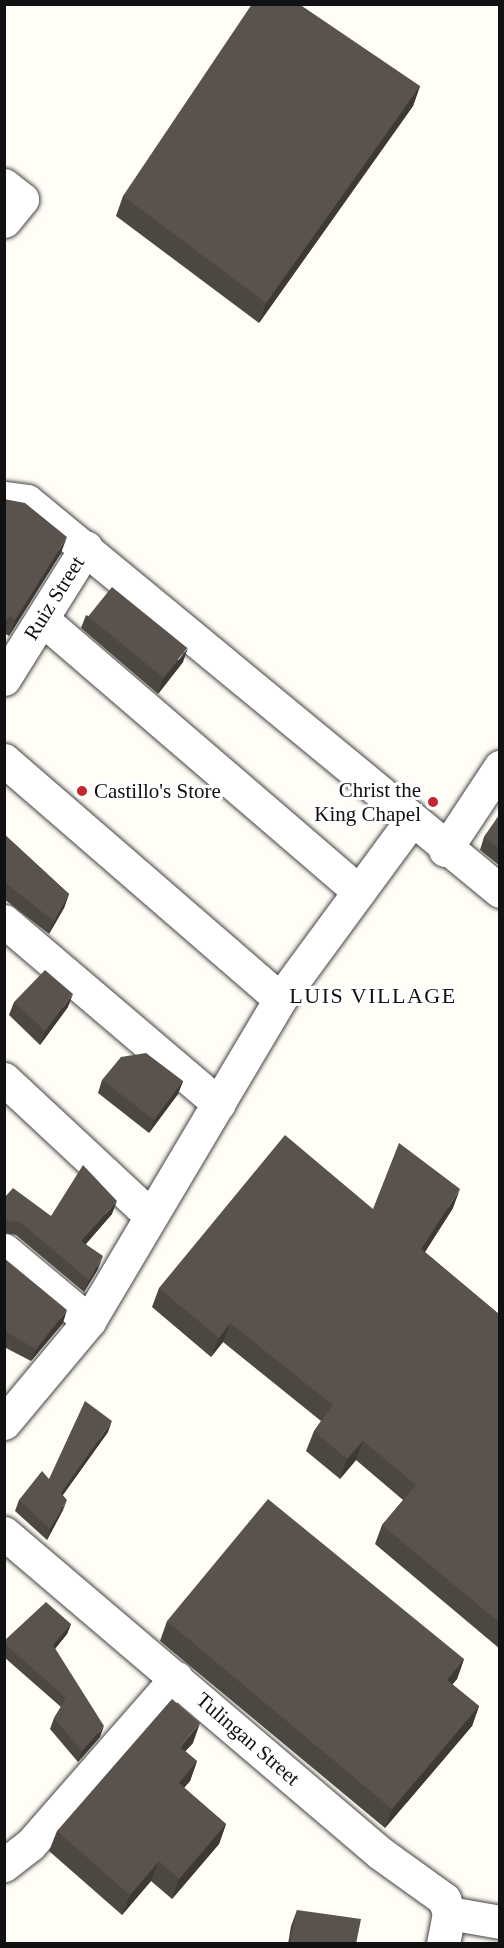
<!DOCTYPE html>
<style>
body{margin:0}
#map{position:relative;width:504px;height:1948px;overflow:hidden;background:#fffdf5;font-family:"Times New Roman",serif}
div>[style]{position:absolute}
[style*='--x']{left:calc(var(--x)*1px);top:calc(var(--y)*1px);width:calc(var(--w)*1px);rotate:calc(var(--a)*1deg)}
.roads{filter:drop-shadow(0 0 2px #444) drop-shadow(0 0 2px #444)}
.street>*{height:33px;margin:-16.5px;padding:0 16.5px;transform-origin:16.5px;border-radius:16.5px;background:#fff}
.wall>*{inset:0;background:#4d4742}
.shaded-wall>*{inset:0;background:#3f3936}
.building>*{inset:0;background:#5a524d;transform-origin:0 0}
.dots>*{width:16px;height:16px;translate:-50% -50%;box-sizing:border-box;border:3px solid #fff;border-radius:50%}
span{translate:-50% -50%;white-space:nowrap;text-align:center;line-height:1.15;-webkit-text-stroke:6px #fff;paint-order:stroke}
.street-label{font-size:21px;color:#111}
.poi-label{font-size:21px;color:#111}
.right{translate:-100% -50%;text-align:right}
.left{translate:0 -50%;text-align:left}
.neighbourhood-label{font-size:22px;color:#111;letter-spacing:1.5px}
.frame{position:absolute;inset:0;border:6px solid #111;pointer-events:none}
</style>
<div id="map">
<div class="roads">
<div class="street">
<i style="--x:4;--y:185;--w:23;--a:38"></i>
<i style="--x:22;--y:199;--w:28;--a:129"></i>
<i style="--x:4;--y:498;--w:23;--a:7"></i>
<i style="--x:27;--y:501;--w:613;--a:39.51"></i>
<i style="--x:42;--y:619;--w:418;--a:40.7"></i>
<i style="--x:4;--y:679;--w:155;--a:-58"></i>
<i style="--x:4;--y:760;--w:365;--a:40.9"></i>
<i style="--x:445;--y:850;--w:100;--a:-56.5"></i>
<i style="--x:4;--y:921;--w:282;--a:40.4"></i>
<i style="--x:4;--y:1079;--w:201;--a:43"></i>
<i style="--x:4;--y:1250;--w:111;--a:39.9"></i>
<i style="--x:4;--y:1423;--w:133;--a:-50.2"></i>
<i style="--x:89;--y:1321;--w:374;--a:-59.3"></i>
<i style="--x:280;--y:999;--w:220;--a:-53.7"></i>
<i style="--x:4;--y:1533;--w:494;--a:40.4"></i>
<i style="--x:380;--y:1853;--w:79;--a:35.7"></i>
<i style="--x:444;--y:1899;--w:15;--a:70"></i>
<i style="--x:449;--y:1913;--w:32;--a:101"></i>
<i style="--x:4;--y:1865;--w:33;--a:-38"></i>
<i style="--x:30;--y:1845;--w:222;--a:-48.8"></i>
<i style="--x:449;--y:1913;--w:52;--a:10"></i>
</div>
</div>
<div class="wall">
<i style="clip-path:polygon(420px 86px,413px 106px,259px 323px,116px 216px,123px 196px)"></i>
<i style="clip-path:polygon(4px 499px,61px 553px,9px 636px,4px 633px)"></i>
<i style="clip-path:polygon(86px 615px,183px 662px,158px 694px,81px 628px)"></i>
<i style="clip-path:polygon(500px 814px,500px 866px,480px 850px,484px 837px)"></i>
<i style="clip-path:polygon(4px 834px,69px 894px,64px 908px,49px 934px,4px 899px)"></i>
<i style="clip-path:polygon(14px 1002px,68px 1007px,40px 1045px,9px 1015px)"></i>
<i style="clip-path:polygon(102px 1080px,183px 1081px,178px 1094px,149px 1133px,98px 1093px)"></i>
<i style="clip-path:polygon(4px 1198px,51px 1216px,112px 1214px,86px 1244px,98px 1269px,84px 1292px,16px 1235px,4px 1233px)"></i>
<i style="clip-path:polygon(453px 1208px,425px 1252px,500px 1315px,500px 1649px,375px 1544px,382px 1525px,403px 1500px,356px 1460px,340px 1479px,306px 1451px,314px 1431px,321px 1421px,223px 1342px,211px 1357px,152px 1307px,159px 1288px,373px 1209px)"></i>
<i style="clip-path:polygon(4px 1258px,63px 1323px,31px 1361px,4px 1347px)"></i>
<i style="clip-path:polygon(108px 1432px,63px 1495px,63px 1510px,47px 1540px,15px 1511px,19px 1500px,49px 1479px)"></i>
<i style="clip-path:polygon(167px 1621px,464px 1659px,457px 1679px,452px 1684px,479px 1706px,472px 1726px,385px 1828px,160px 1641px)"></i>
<i style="clip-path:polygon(71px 1624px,67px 1634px,55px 1649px,100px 1737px,78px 1762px,50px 1729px,54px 1718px,61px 1707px,4px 1657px,4px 1641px)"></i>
<i style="clip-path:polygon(193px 1743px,185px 1751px,197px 1761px,190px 1781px,184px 1788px,226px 1824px,219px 1844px,172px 1899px,151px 1881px,122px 1915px,49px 1851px,57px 1831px)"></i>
<i style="clip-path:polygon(297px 1910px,356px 1944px,288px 1944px,291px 1926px)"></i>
</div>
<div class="shaded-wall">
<i style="clip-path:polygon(420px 86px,413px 106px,259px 323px,266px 303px)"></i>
<i style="clip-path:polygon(67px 537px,61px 553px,9px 636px,15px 620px)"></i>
<i style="clip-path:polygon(10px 616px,4px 630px,4px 624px)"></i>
<i style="clip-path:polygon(188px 648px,183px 662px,158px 694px,162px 681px)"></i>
<i style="clip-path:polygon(69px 894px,64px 908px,49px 934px,54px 921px)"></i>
<i style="clip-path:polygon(73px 994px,68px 1007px,40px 1045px,45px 1031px)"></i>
<i style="clip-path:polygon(183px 1081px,178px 1094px,149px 1133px,154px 1120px)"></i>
<i style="clip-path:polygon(460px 1189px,453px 1208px,414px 1269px,421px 1249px)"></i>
<i style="clip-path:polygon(117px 1201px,112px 1214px,77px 1254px,81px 1241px)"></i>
<i style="clip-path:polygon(103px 1256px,98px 1269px,84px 1292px,89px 1280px)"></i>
<i style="clip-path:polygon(67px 1310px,63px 1323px,31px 1361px,36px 1349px)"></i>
<i style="clip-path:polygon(230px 1323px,223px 1342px,211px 1357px,219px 1338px)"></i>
<i style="clip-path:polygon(112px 1421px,108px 1432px,57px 1503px,61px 1493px)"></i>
<i style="clip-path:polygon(363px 1441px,356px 1460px,340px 1479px,347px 1459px)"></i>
<i style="clip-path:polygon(67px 1500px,63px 1510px,47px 1540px,50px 1529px)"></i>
<i style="clip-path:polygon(71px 1624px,67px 1634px,49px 1656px,53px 1645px)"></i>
<i style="clip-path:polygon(464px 1659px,457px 1679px,440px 1700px,447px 1680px)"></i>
<i style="clip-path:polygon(479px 1706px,472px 1726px,385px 1828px,392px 1809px)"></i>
<i style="clip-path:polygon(200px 1723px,193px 1743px,172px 1766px,180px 1747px)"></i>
<i style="clip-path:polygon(104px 1726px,100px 1737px,78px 1762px,82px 1751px)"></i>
<i style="clip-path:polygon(197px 1761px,190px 1781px,171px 1802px,179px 1783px)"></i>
<i style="clip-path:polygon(226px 1824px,219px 1844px,172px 1899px,179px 1879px)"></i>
<i style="clip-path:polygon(159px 1861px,151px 1881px,122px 1915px,130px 1895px)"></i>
</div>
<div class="building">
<i style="clip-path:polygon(252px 4px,299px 4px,420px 86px,266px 303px,123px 196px)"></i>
<i style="clip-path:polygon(4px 499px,25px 503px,67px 537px,15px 620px,10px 616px,4px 624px)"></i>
<i style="left:112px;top:587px;width:97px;height:38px;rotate:39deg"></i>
<i style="clip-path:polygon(500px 814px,500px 849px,484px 837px)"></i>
<i style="clip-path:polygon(4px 834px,69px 894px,54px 921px,4px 882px)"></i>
<i style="clip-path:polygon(45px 970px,73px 994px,45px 1031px,14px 1002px)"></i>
<i style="clip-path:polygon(146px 1053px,183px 1081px,154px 1120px,102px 1080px,121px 1057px)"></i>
<i style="clip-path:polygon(285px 1135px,373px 1209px,399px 1143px,460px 1189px,421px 1249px,500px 1315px,500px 1623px,382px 1525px,416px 1485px,363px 1441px,347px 1459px,314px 1431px,333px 1405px,230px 1323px,219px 1338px,159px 1288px)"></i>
<i style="clip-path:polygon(83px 1165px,117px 1201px,81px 1241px,103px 1256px,89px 1280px,20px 1222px,4px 1220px,4px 1198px,13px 1188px,51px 1216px)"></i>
<i style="clip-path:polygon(4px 1258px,67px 1310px,36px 1349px,4px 1331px)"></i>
<i style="clip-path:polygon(85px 1401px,112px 1421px,61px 1493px,67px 1500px,50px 1529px,19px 1500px,42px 1471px,49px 1479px)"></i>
<i style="clip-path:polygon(268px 1499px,464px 1659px,447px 1680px,479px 1706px,392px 1809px,167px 1621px)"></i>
<i style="clip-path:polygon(46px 1602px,71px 1624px,53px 1645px,104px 1726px,82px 1751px,54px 1718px,66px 1698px,4px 1643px,4px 1641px)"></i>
<i style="clip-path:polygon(172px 1699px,200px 1723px,180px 1747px,197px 1761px,179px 1783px,226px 1824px,179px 1879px,159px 1861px,130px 1895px,57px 1831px)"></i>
<i style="clip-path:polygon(297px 1910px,361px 1919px,356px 1944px,290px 1944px)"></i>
</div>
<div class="dots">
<i style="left:82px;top:791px;background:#c4262e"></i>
<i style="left:433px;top:802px;background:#c4262e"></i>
</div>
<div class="street-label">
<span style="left:54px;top:598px;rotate:-58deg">Ruiz Street</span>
<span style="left:248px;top:1739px;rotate:41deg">Tulingan Street</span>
</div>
<div class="poi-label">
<span class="right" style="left:421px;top:802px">Christ the<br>King Chapel</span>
<span class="left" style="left:94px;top:791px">Castillo's Store</span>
</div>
<div class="neighbourhood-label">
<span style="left:373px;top:996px">LUIS VILLAGE</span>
</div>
<div class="frame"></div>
</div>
